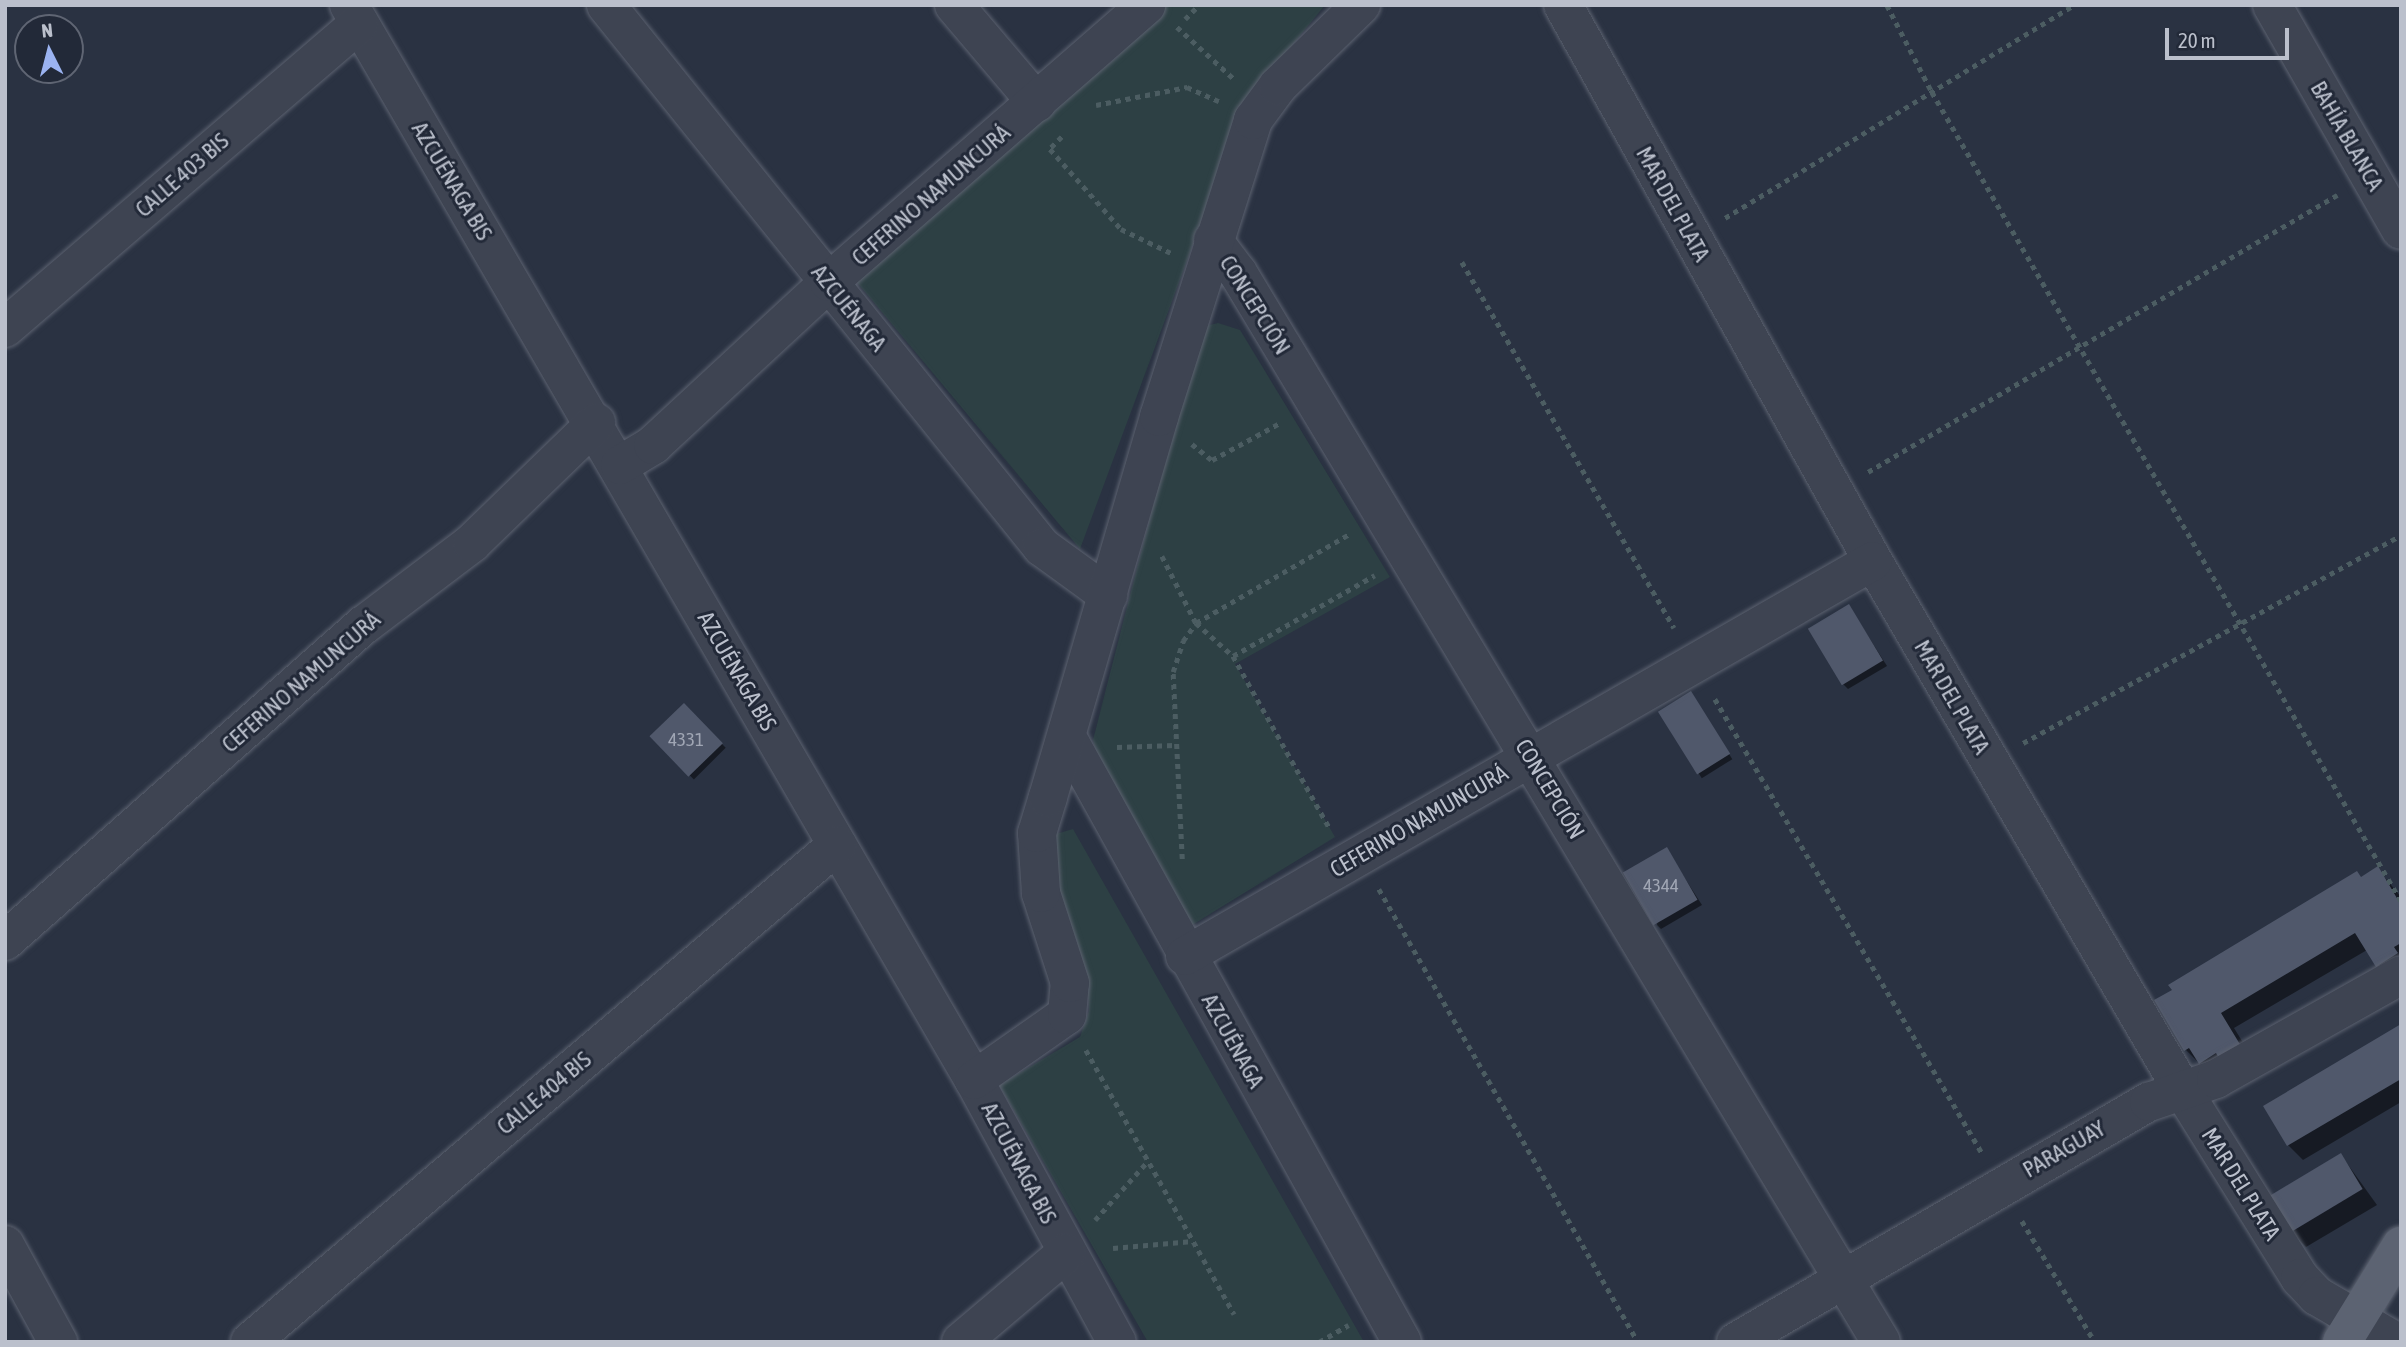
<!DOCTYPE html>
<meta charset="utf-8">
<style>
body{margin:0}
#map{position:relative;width:2406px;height:1347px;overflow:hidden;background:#2a3242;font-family:"Asap Condensed",sans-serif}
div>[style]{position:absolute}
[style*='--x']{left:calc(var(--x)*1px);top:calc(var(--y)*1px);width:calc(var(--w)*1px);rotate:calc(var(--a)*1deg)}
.green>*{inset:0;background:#2d4044}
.shadow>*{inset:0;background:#0007;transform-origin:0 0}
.building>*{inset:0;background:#50586b;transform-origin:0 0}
.path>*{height:4.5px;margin-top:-2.25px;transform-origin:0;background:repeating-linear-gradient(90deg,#4c5d62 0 5px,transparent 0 10px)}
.roads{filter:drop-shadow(0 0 2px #5c6270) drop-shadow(0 0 2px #5c6270)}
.minor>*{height:38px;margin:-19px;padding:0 19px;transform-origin:19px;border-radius:19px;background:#3e4452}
.major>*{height:38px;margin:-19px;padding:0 19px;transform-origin:19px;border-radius:19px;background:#5c6372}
span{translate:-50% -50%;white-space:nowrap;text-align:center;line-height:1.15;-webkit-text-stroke:6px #222938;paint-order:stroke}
.number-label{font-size:19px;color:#a0a6b4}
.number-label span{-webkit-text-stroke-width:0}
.street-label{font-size:23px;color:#bbc0cc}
.frame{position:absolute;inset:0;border:7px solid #bbc0cc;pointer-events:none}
.north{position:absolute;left:14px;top:14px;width:70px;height:70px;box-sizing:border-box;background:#222938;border:2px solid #5f6573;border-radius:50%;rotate:354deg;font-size:19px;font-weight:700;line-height:28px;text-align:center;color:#bbc0cc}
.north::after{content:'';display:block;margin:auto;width:24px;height:32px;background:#9bb3f1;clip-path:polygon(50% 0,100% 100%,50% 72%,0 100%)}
.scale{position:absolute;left:2165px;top:28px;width:124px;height:32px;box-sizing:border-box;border:4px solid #bbc0cc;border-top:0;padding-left:9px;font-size:21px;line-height:24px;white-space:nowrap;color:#bbc0cc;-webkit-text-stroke:5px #222938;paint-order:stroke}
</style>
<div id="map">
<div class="green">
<i style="clip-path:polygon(1168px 5px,1325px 5px,1246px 102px,1080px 549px,850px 274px,1116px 58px)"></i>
<i style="clip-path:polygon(1218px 323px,1240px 330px,1390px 577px,1235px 664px,1335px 837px,1189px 927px,1099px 767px,1093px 740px,1196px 337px,1206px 326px)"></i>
<i style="clip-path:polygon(1073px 829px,1364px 1342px,1148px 1342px,999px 1085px,1080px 1037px,1089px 1011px,1087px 977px,1059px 912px,1049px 836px)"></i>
</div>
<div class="shadow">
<i style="clip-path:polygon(1849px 606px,1887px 666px,1848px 689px,1843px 684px)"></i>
<i style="left:1691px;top:693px;width:78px;height:36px;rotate:58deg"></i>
<i style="left:684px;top:706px;width:59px;height:45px;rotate:45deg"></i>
<i style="clip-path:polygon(1666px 849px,1702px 905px,1661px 929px,1657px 925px)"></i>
<i style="clip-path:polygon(2377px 868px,2401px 897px,2401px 975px,2392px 981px,2367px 950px,2234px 1028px,2255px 1062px,2201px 1065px,2186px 1050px,2156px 1001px)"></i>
<i style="clip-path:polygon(2401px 1026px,2401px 1102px,2303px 1160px,2288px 1145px,2266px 1107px)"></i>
<i style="clip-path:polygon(2341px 1155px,2377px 1205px,2306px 1247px,2291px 1232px)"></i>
</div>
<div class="building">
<i style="left:1849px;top:604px;width:66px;height:48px;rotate:59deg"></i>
<i style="left:1691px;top:691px;width:74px;height:39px;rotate:58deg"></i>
<i style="left:684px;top:703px;width:56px;height:48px;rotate:46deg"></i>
<i style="left:1667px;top:847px;width:61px;height:51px;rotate:60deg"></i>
<i style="clip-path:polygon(2378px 866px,2401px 905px,2401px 943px,2394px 947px,2398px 953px,2376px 967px,2355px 933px,2221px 1013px,2241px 1046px,2220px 1060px,2216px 1053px,2199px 1064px,2189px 1048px,2184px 1051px,2154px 1000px,2172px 990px,2168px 985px,2357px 871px,2361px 877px)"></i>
<i style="clip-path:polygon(2401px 1024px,2401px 1079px,2287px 1146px,2263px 1106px)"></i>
<i style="left:2341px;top:1153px;width:42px;height:85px;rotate:59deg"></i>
</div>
<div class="path">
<i style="--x:1887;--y:5;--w:98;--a:62.7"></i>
<i style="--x:1932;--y:92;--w:935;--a:59.9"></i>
<i style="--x:1185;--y:19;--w:20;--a:-45"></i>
<i style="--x:1177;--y:27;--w:76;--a:42.3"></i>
<i style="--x:1096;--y:105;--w:93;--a:-11.2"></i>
<i style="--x:1187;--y:87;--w:35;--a:24"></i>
<i style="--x:1062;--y:137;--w:17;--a:135"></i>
<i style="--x:1050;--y:149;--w:107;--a:48.4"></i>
<i style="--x:1121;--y:229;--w:55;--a:25.6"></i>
<i style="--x:1725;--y:218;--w:409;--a:-31.4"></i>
<i style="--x:1462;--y:262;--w:423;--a:59.9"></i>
<i style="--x:1192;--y:444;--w:26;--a:39"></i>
<i style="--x:1212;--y:460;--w:77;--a:-28.6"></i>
<i style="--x:1868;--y:472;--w:545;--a:-30.57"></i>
<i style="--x:1162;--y:556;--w:75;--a:63.1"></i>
<i style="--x:1196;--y:623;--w:50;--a:41.7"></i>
<i style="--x:1233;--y:656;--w:196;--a:60.7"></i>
<i style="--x:1233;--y:656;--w:163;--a:-29.7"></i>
<i style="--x:1715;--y:699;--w:527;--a:59.54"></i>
<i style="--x:2023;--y:743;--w:431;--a:-28.8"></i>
<i style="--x:1117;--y:747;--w:58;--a:-2"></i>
<i style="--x:1182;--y:859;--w:187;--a:-92.8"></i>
<i style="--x:1173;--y:672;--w:33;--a:-72"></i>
<i style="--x:1183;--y:641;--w:22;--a:-54"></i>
<i style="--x:1196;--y:623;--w:176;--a:-30.1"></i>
<i style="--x:1379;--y:889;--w:522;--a:60.24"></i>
<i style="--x:1086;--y:1050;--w:303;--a:60.7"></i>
<i style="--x:1095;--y:1220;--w:79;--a:-48.1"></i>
<i style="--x:2022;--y:1221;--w:141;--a:58.9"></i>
<i style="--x:1113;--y:1248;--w:80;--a:-5"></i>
<i style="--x:1319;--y:1342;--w:34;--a:-30"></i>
</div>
<div class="roads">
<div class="minor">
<i style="--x:349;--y:5;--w:1243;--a:59.83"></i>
<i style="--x:974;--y:1080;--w:298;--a:61.4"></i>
<i style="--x:606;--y:5;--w:696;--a:51.19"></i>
<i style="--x:1042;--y:547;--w:82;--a:36"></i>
<i style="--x:954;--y:5;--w:128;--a:49.7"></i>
<i style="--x:1563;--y:5;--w:637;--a:60.86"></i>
<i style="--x:1873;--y:561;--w:614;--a:59.68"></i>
<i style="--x:2183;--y:1091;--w:221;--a:58"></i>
<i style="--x:2300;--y:1278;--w:25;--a:47"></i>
<i style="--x:2317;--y:1296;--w:91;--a:30.2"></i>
<i style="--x:2272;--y:5;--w:259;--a:60.2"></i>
<i style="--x:1213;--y:240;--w:41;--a:52.9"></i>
<i style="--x:1238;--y:273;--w:1247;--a:58.97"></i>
<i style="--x:5;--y:328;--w:467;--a:-40.7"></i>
<i style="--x:620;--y:465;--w:39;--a:-31"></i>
<i style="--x:653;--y:445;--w:240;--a:-42.8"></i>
<i style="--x:829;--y:282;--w:421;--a:-41.1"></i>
<i style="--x:1068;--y:739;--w:689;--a:61.02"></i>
<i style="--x:5;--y:941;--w:478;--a:-41.4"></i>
<i style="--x:364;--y:625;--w:136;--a:-37.2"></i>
<i style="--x:472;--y:543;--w:173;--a:-44.1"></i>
<i style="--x:1185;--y:956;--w:793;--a:-29.86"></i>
<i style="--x:974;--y:1080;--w:113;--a:-35"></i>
<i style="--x:1067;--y:1015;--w:32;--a:-85"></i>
<i style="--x:1070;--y:983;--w:95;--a:-107.9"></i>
<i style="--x:1041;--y:893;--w:60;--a:-93.8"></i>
<i style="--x:1037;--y:833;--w:38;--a:-73"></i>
<i style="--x:1048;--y:797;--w:396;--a:-73.7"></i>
<i style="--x:1159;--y:417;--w:312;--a:-72.4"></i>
<i style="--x:1253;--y:120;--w:42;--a:-53.7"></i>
<i style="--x:1278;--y:86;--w:116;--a:-44.3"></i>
<i style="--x:5;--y:1245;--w:111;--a:61.3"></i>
<i style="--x:250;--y:1342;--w:769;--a:-40.25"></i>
<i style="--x:961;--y:1342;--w:138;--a:-40.3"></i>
<i style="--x:1736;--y:1342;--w:478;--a:-30.2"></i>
<i style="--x:2149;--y:1102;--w:71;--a:-18.9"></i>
<i style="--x:2216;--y:1079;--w:212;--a:-29.3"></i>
</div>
<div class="major">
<i style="--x:2342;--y:1342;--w:113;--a:-58.4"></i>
</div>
</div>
<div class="number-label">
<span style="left:686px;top:740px">4331</span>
<span style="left:1661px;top:886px">4344</span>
</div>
<div class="street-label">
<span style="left:2347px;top:136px;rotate:60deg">BAHÍA BLANCA</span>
<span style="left:182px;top:175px;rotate:-41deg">CALLE 403 BIS</span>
<span style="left:452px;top:181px;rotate:59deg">AZCUÉNAGA BIS</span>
<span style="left:931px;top:195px;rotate:-41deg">CEFERINO NAMUNCURÁ</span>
<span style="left:1673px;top:204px;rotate:61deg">MAR DEL PLATA</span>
<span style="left:1255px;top:305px;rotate:58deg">CONCEPCIÓN</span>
<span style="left:849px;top:308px;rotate:51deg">AZCUÉNAGA</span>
<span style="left:737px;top:671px;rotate:60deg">AZCUÉNAGA BIS</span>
<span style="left:301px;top:682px;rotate:-41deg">CEFERINO NAMUNCURÁ</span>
<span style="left:1952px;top:697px;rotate:60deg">MAR DEL PLATA</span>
<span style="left:1550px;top:789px;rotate:59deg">CONCEPCIÓN</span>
<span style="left:1419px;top:821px;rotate:-30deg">CEFERINO NAMUNCURÁ</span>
<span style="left:1233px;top:1041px;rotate:61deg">AZCUÉNAGA</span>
<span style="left:544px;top:1093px;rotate:-40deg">CALLE 404 BIS</span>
<span style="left:2064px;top:1149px;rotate:-30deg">PARAGUAY</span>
<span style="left:1019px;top:1163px;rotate:62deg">AZCUÉNAGA BIS</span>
<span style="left:2241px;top:1184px;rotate:58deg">MAR DEL PLATA</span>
</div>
<div class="frame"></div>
<div class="north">N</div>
<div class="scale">20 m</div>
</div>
